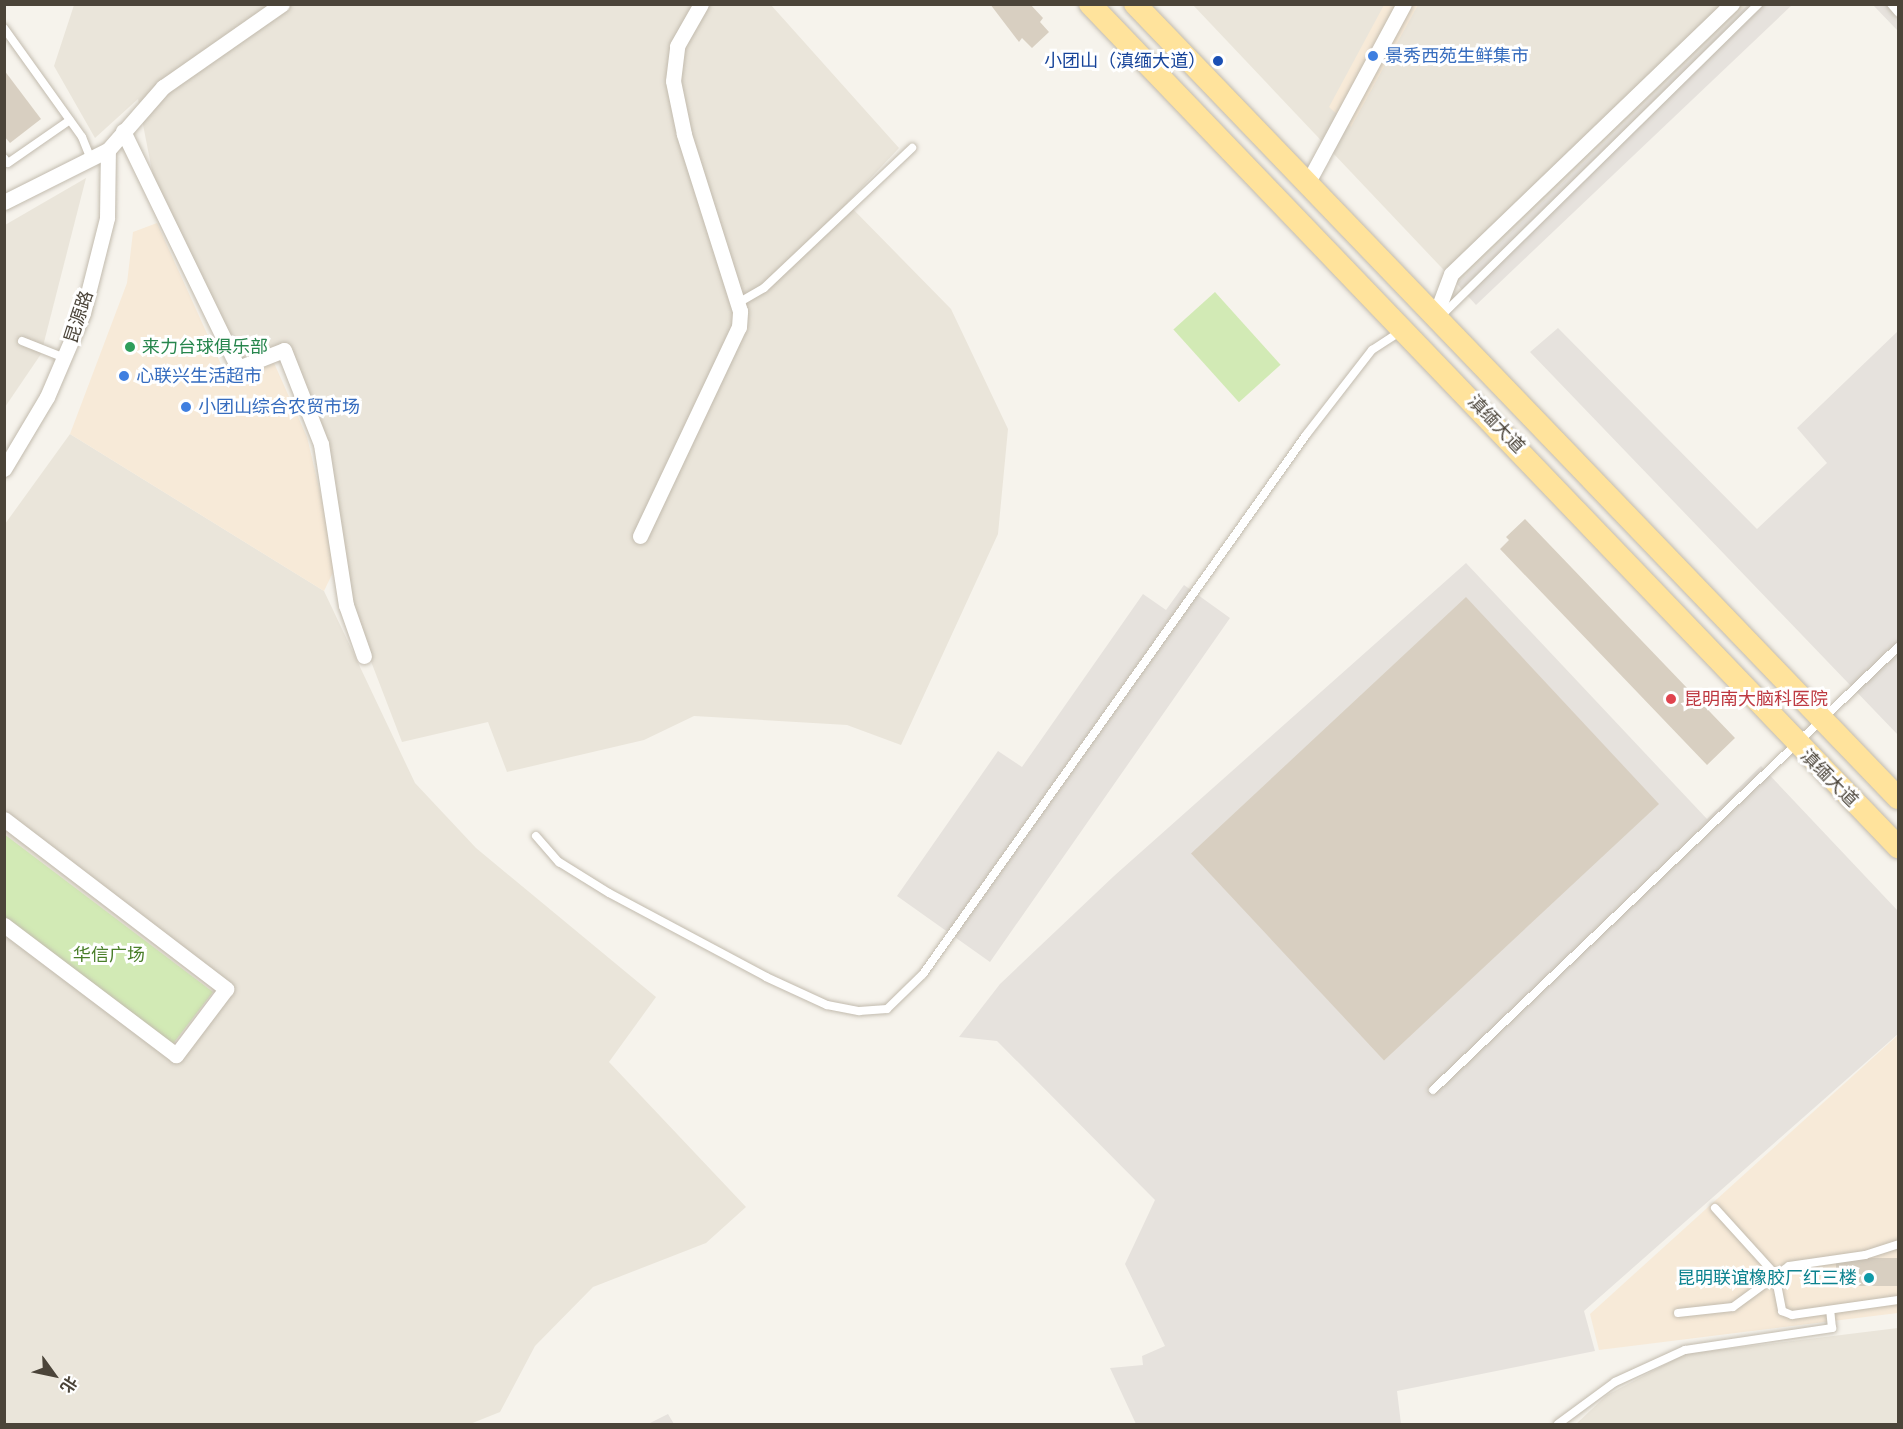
<!DOCTYPE html>
<meta charset="utf-8">
<style>
body{margin:0}
#map{position:relative;width:1903px;height:1429px;overflow:hidden;background:#f6f3ec;font-family:"Titillium Web","Noto Sans SC",sans-serif}
div>[style]{position:absolute}
[style*='--x']{left:calc(var(--x)*1px);top:calc(var(--y)*1px);width:calc(var(--w)*1px);rotate:calc(var(--a)*1deg)}
.residential>*{inset:0;background:#eae5da}
.commercial>*{inset:0;background:#f7ead8}
.industrial>*{inset:0;background:#e6e2dd}
.green>*{inset:0;background:#d2eab5;transform-origin:0 0}
.building>*{inset:0;background:#d8cfc1;transform-origin:0 0}
.roads{filter:drop-shadow(0 0 2px #c2bbae) drop-shadow(0 0 2px #c2bbae)}
.lane>*{height:8px;margin:-4px;padding:0 4px;transform-origin:4px;border-radius:4px;background:#fff}
.street>*{height:15px;margin:-7.5px;padding:0 7.5px;transform-origin:7.5px;border-radius:7.5px;background:#fff}
.primary>*{height:22px;margin:-11px;padding:0 11px;transform-origin:11px;border-radius:11px;background:#ffe39c}
.dots>*{width:16px;height:16px;translate:-50% -50%;box-sizing:border-box;border:3px solid #fff;border-radius:50%}
span{translate:-50% -50%;white-space:nowrap;text-align:center;line-height:1.15;-webkit-text-stroke:6px #fff;paint-order:stroke}
.shop-label{font-size:18px;color:#366cbe}
.left{translate:0 -50%;text-align:left}
.transit-label{font-size:18px;color:#164399}
.right{translate:-100% -50%;text-align:right}
.street-label{font-size:18px;color:#4b4439}
.leisure-label{font-size:18px;color:#27864d}
.health-label{font-size:18px;color:#be3a42}
.park-label{font-size:18px;color:#4a7f2a}
.culture-label{font-size:18px;color:#0d838f}
.frame{position:absolute;inset:0;border:6px solid #4b4439;pointer-events:none}
.north{position:absolute;left:24px;top:1345px;width:60px;height:60px;-webkit-text-stroke:4px #fff;paint-order:stroke;rotate:123deg;font-size:16px;font-weight:700;line-height:24px;text-align:center;color:#4b4439}
.north::after{content:'';display:block;margin:auto;width:21px;height:27px;background:#4b4439;clip-path:polygon(50% 0,100% 100%,50% 72%,0 100%)}
</style>
<div id="map">
<div class="residential">
<i style="clip-path:polygon(74px 5px,771px 5px,899px 148px,847px 203px,951px 309px,1008px 429px,998px 534px,901px 745px,847px 725px,694px 716px,644px 740px,507px 772px,488px 722px,402px 742px,347px 599px,324px 439px,284px 354px,234px 376px,162px 222px,138px 99px,95px 138px,54px 66px)"></i>
<i style="clip-path:polygon(1193px 5px,1747px 5px,1457px 284px)"></i>
<i style="clip-path:polygon(86px 178px,41px 354px,5px 407px,5px 225px)"></i>
<i style="clip-path:polygon(70px 434px,324px 591px,415px 783px,476px 848px,656px 997px,609px 1062px,746px 1207px,706px 1243px,593px 1287px,535px 1346px,500px 1412px,470px 1424px,5px 1424px,5px 524px)"></i>
<i style="clip-path:polygon(1898px 1328px,1898px 1424px,1576px 1424px,1607px 1395px,1685px 1354px)"></i>
</div>
<div class="commercial">
<i style="clip-path:polygon(1384px 5px,1418px 5px,1351px 127px,1329px 107px)"></i>
<i style="clip-path:polygon(157px 223px,228px 380px,274px 363px,307px 437px,337px 564px,324px 591px,70px 434px,127px 283px,133px 232px)"></i>
<i style="clip-path:polygon(1898px 1035px,1898px 1313px,1599px 1350px,1590px 1314px)"></i>
</div>
<div class="industrial">
<i style="clip-path:polygon(1747px 5px,1792px 5px,1476px 305px,1457px 284px)"></i>
<i style="clip-path:polygon(1873px 5px,1898px 5px,1898px 31px)"></i>
<i style="clip-path:polygon(1558px 328px,1757px 529px,1827px 463px,1797px 428px,1898px 331px,1898px 735px,1530px 352px)"></i>
<i style="clip-path:polygon(1466px 563px,1707px 819px,1761px 766px,1898px 911px,1898px 1034px,1584px 1311px,1595px 1351px,1397px 1391px,1401px 1424px,1136px 1424px,1110px 1368px,1143px 1365px,1142px 1356px,1165px 1346px,1125px 1264px,1155px 1200px,997px 1041px,959px 1037px,1000px 984px,1114px 876px)"></i>
<i style="clip-path:polygon(1184px 585px,1230px 618px,990px 962px,897px 896px,998px 751px,1022px 767px,1143px 594px,1166px 610px)"></i>
<i style="clip-path:polygon(668px 1414px,674px 1424px,648px 1424px)"></i>
</div>
<div class="green">
<i style="left:1215px;top:292px;width:98px;height:56px;rotate:48deg"></i>
<i style="clip-path:polygon(4px 834px,213px 992px,172px 1045px,5px 918px)"></i>
</div>
<div class="building">
<i style="clip-path:polygon(990px 4px,1030px 4px,1043px 18px,1040px 22px,1049px 32px,1032px 48px,1022px 38px,1019px 42px)"></i>
<i style="clip-path:polygon(4px 70px,41px 119px,10px 143px,4px 136px)"></i>
<i style="clip-path:polygon(1525px 519px,1735px 738px,1707px 765px,1500px 549px,1509px 540px,1506px 537px)"></i>
<i style="left:1466px;top:597px;width:283px;height:376px;rotate:47deg"></i>
<i style="left:1899px;top:1258px;width:28px;height:63px;rotate:90deg"></i>
</div>
<div class="roads">
<div class="lane">
<i style="--x:1891;--y:4;--w:11;--a:49"></i>
<i style="--x:4;--y:28;--w:134;--a:54.4"></i>
<i style="--x:82;--y:137;--w:24;--a:68"></i>
<i style="--x:4;--y:158;--w:6;--a:51"></i>
<i style="--x:8;--y:163;--w:75;--a:-34.7"></i>
<i style="--x:738;--y:303;--w:30;--a:-30"></i>
<i style="--x:764;--y:288;--w:204;--a:-43.4"></i>
<i style="--x:1440;--y:317;--w:447;--a:-44.5"></i>
<i style="--x:22;--y:341;--w:46;--a:21.6"></i>
<i style="--x:536;--y:836;--w:35;--a:49"></i>
<i style="--x:559;--y:862;--w:59;--a:31.8"></i>
<i style="--x:609;--y:893;--w:178;--a:28.1"></i>
<i style="--x:766;--y:977;--w:67;--a:24.7"></i>
<i style="--x:827;--y:1005;--w:33;--a:11"></i>
<i style="--x:859;--y:1011;--w:28;--a:-4"></i>
<i style="--x:887;--y:1009;--w:50;--a:-44.2"></i>
<i style="--x:923;--y:974;--w:661;--a:-54.6"></i>
<i style="--x:1306;--y:435;--w:108;--a:-52.2"></i>
<i style="--x:1372;--y:350;--w:35;--a:-33"></i>
<i style="--x:1433;--y:1090;--w:642;--a:-43.61"></i>
<i style="--x:1715;--y:1208;--w:89;--a:47.7"></i>
<i style="--x:1775;--y:1274;--w:38;--a:79"></i>
<i style="--x:1782;--y:1311;--w:11;--a:22"></i>
<i style="--x:1792;--y:1315;--w:107;--a:-8.1"></i>
<i style="--x:1678;--y:1313;--w:55;--a:-6.2"></i>
<i style="--x:1733;--y:1307;--w:69;--a:-36.2"></i>
<i style="--x:1789;--y:1266;--w:77;--a:-8.2"></i>
<i style="--x:1865;--y:1255;--w:35;--a:-18"></i>
<i style="--x:1558;--y:1424;--w:71;--a:-36.4"></i>
<i style="--x:1615;--y:1382;--w:77;--a:-24.6"></i>
<i style="--x:1685;--y:1350;--w:149;--a:-8.5"></i>
<i style="--x:1832;--y:1328;--w:18;--a:-96"></i>
</div>
<div class="street">
<i style="--x:123;--y:131;--w:263;--a:64.1"></i>
<i style="--x:238;--y:368;--w:49;--a:-21.4"></i>
<i style="--x:284;--y:350;--w:101;--a:68.5"></i>
<i style="--x:321;--y:444;--w:163;--a:81.2"></i>
<i style="--x:346;--y:605;--w:54;--a:70.6"></i>
<i style="--x:1308;--y:182;--w:202;--a:-61.7"></i>
<i style="--x:4;--y:202;--w:116;--a:-26.6"></i>
<i style="--x:108;--y:150;--w:84;--a:-48.9"></i>
<i style="--x:163;--y:87;--w:145;--a:-34.9"></i>
<i style="--x:1436;--y:314;--w:43;--a:-69.4"></i>
<i style="--x:1451;--y:274;--w:390;--a:-43.9"></i>
<i style="--x:4;--y:469;--w:84;--a:-59.2"></i>
<i style="--x:47;--y:397;--w:91;--a:-66.8"></i>
<i style="--x:83;--y:313;--w:98;--a:-75.8"></i>
<i style="--x:107;--y:218;--w:68;--a:-89.2"></i>
<i style="--x:640;--y:536;--w:231;--a:-64.7"></i>
<i style="--x:739;--y:327;--w:16;--a:-86"></i>
<i style="--x:740;--y:311;--w:186;--a:-107.6"></i>
<i style="--x:684;--y:134;--w:54;--a:-101.7"></i>
<i style="--x:673;--y:81;--w:35;--a:-83"></i>
<i style="--x:677;--y:46;--w:48;--a:-60.3"></i>
<i style="--x:4;--y:819;--w:280;--a:37.4"></i>
<i style="--x:226;--y:989;--w:83;--a:127.1"></i>
<i style="--x:176;--y:1055;--w:216;--a:-142.9"></i>
</div>
<div class="primary">
<i style="--x:1090;--y:4;--w:1168;--a:46.21"></i>
<i style="--x:1135;--y:4;--w:1101;--a:46.14"></i>
</div>
</div>
<div class="dots">
<i style="left:1373px;top:56px;background:#3f7fe0"></i>
<i style="left:1218px;top:61px;background:#1a4fb4"></i>
<i style="left:130px;top:347px;background:#2e9e5b"></i>
<i style="left:124px;top:376px;background:#3f7fe0"></i>
<i style="left:186px;top:407px;background:#3f7fe0"></i>
<i style="left:1671px;top:699px;background:#e0444e"></i>
<i style="left:1869px;top:1278px;background:#0f9aa8"></i>
</div>
<div class="shop-label">
<span class="left" style="left:1385px;top:56px">景秀西苑生鲜集市</span>
<span class="left" style="left:136px;top:376px">心联兴生活超市</span>
<span class="left" style="left:198px;top:407px">小团山综合农贸市场</span>
</div>
<div class="transit-label">
<span class="right" style="left:1206px;top:61px">小团山（滇缅大道）</span>
</div>
<div class="street-label">
<span style="left:79px;top:317px;rotate:-72deg">昆源路</span>
<span style="left:1496px;top:424px;rotate:46deg">滇缅大道</span>
<span style="left:1829px;top:778px;rotate:45deg">滇缅大道</span>
</div>
<div class="leisure-label">
<span class="left" style="left:142px;top:347px">来力台球俱乐部</span>
</div>
<div class="health-label">
<span class="left" style="left:1684px;top:699px">昆明南大脑科医院</span>
</div>
<div class="park-label">
<span style="left:109px;top:955px">华信广场</span>
</div>
<div class="culture-label">
<span class="right" style="left:1857px;top:1278px">昆明联谊橡胶厂红三楼</span>
</div>
<div class="frame"></div>
<div class="north">北</div>
</div>
